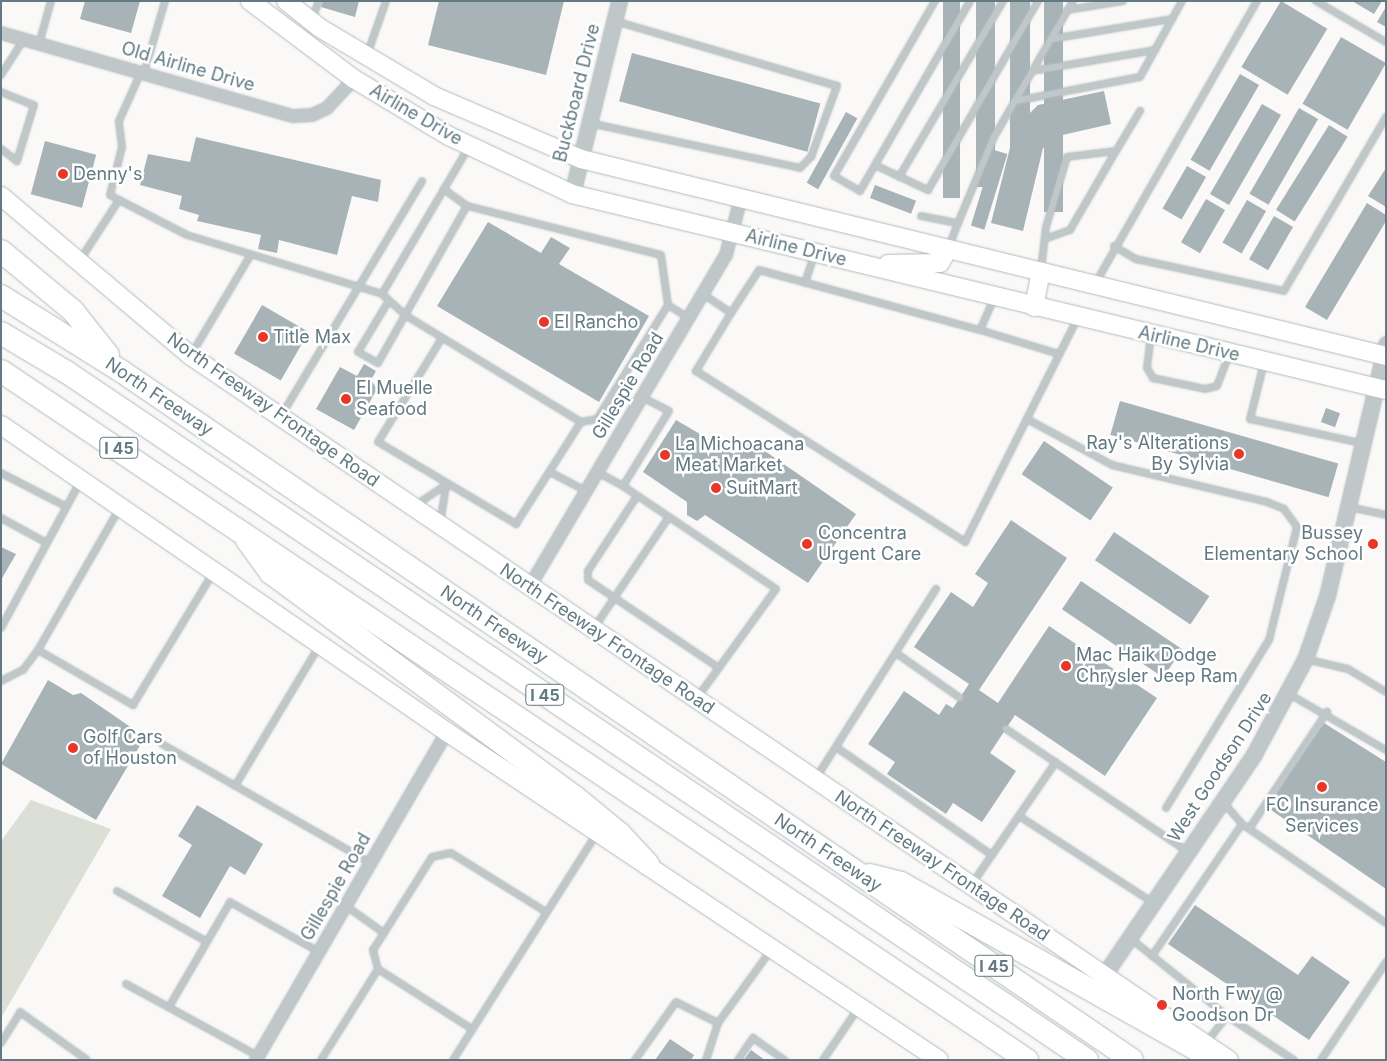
<!DOCTYPE html>
<style>
body{margin:0}
#map{position:relative;width:1387px;height:1061px;overflow:hidden;background:#faf9f7;font-family:Inter,sans-serif}
div>[style]{position:absolute}
[style*='--x']{left:calc(var(--x)*1px);top:calc(var(--y)*1px);width:calc(var(--w)*1px);rotate:calc(var(--a)*1deg)}
.green>*{inset:0;background:#dbdfd6}
.building>*{inset:0;background:#a7b3b7;transform-origin:0 0}
.roads{filter:drop-shadow(0 0 1px #b2bbbe) drop-shadow(0 0 1px #b2bbbe)}
.service>*{height:6px;margin:-3px;padding:0 3px;transform-origin:3px;border-radius:3px;background:#c0c7c9}
.minor>*{height:12px;margin:-6px;padding:0 6px;transform-origin:6px;border-radius:6px;background:#c0c7c9}
.tertiary>*{height:15px;margin:-7.5px;padding:0 7.5px;transform-origin:7.5px;border-radius:7.5px;background:#c0c7c9}
.secondary>*{height:18px;margin:-9px;padding:0 9px;transform-origin:9px;border-radius:9px;background:#fff}
.motorway>*{height:22px;margin:-11px;padding:0 11px;transform-origin:11px;border-radius:11px;background:#fff}
.dots>*{width:14px;height:14px;translate:-50% -50%;box-sizing:border-box;border:2px solid #fff;border-radius:50%}
span{translate:-50% -50%;white-space:nowrap;text-align:center;line-height:1.15;-webkit-text-stroke:5px #fff;paint-order:stroke}
.shield-label span{padding:1px 4px;background:#fff;border:1px solid;border-radius:4px;-webkit-text-stroke-width:0}
.shield-label{font-size:16px;color:#637a83;font-weight:700}
.street-label{font-size:18px;color:#637a83}
.poi-label{font-size:18px;color:#637a83}
.left{translate:0 -50%;text-align:left}
.right{translate:-100% -50%;text-align:right}
.frame{position:absolute;inset:0;border:2px solid #637a83;pointer-events:none}
</style>
<div id="map">
<div class="green">
<i style="clip-path:polygon(31px 800px,111px 829px,1px 1018px,1px 841px)"></i>
</div>
<div class="building">
<i style="clip-path:polygon(85px 1px,140px 1px,131px 33px,80px 19px)"></i>
<i style="clip-path:polygon(323px 1px,359px 1px,355px 17px,321px 7px)"></i>
<i style="clip-path:polygon(439px 1px,564px 1px,546px 75px,428px 45px)"></i>
<i style="left:943px;top:1px;width:17px;height:197px"></i>
<i style="left:976px;top:1px;width:19px;height:186px"></i>
<i style="left:1010px;top:1px;width:20px;height:199px"></i>
<i style="left:1044px;top:1px;width:19px;height:211px"></i>
<i style="left:1281px;top:1px;width:54px;height:77px;rotate:31deg"></i>
<i style="clip-path:polygon(1352px 1px,1382px 1px,1374px 14px)"></i>
<i style="clip-path:polygon(1386px 7px,1386px 27px,1377px 22px)"></i>
<i style="left:1341px;top:37px;width:52px;height:77px;rotate:30deg"></i>
<i style="left:632px;top:53px;width:195px;height:50px;rotate:15deg"></i>
<i style="left:1240px;top:74px;width:22px;height:99px;rotate:30deg"></i>
<i style="clip-path:polygon(1104px 91px,1111px 124px,1058px 136px,1043px 148px,1023px 231px,991px 223px,1015px 128px,1038px 105px)"></i>
<i style="left:1262px;top:104px;width:22px;height:104px;rotate:30deg"></i>
<i style="left:1299px;top:108px;width:22px;height:99px;rotate:30deg"></i>
<i style="left:846px;top:112px;width:13px;height:81px;rotate:29deg"></i>
<i style="left:1329px;top:125px;width:22px;height:100px;rotate:32deg"></i>
<i style="clip-path:polygon(196px 137px,381px 180px,378px 202px,352px 196px,337px 255px,279px 240px,277px 253px,258px 249px,261px 235px,197px 221px,199px 215px,179px 209px,182px 196px,140px 185px,148px 154px,190px 162px)"></i>
<i style="left:45px;top:141px;width:53px;height:55px;rotate:15deg"></i>
<i style="left:994px;top:150px;width:14px;height:79px;rotate:17deg"></i>
<i style="left:1187px;top:166px;width:22px;height:49px;rotate:30deg"></i>
<i style="clip-path:polygon(1386px 168px,1386px 207px,1368px 196px)"></i>
<i style="left:875px;top:185px;width:44px;height:14px;rotate:21deg"></i>
<i style="left:1206px;top:199px;width:22px;height:50px;rotate:30deg"></i>
<i style="left:1247px;top:200px;width:22px;height:49px;rotate:30deg"></i>
<i style="clip-path:polygon(1367px 203px,1386px 215px,1386px 221px,1327px 320px,1305px 307px)"></i>
<i style="left:1274px;top:216px;width:22px;height:50px;rotate:30deg"></i>
<i style="clip-path:polygon(488px 222px,541px 253px,551px 237px,570px 248px,559px 264px,649px 316px,599px 402px,437px 306px)"></i>
<i style="left:262px;top:305px;width:54px;height:56px;rotate:30deg"></i>
<i style="clip-path:polygon(364px 364px,376px 371px,371px 380px,377px 389px,354px 430px,316px 409px,340px 367px,357px 376px)"></i>
<i style="left:1120px;top:401px;width:227px;height:35px;rotate:16deg"></i>
<i style="left:1326px;top:408px;width:15px;height:15px;rotate:20deg"></i>
<i style="clip-path:polygon(676px 420px,734px 454px,746px 438px,856px 514px,808px 583px,705px 515px,697px 521px,687px 515px,687px 502px,643px 472px)"></i>
<i style="left:1044px;top:441px;width:83px;height:40px;rotate:34deg"></i>
<i style="clip-path:polygon(1011px 520px,1067px 558px,979px 690px,998px 703px,1049px 626px,1157px 698px,1105px 776px,1015px 715px,990px 753px,1016px 771px,982px 822px,953px 803px,946px 814px,887px 774px,895px 762px,868px 744px,904px 691px,939px 715px,946px 704px,953px 708px,969px 684px,914px 647px,951px 592px,973px 607px,988px 583px,975px 574px)"></i>
<i style="left:1114px;top:532px;width:115px;height:34px;rotate:34deg"></i>
<i style="clip-path:polygon(1px 547px,16px 554px,1px 580px)"></i>
<i style="left:1081px;top:581px;width:122px;height:34px;rotate:34deg"></i>
<i style="clip-path:polygon(48px 680px,73px 695px,81px 693px,145px 737px,96px 820px,1px 764px)"></i>
<i style="clip-path:polygon(1324px 723px,1386px 762px,1386px 889px,1271px 810px,1274px 804px,1270px 802px)"></i>
<i style="clip-path:polygon(197px 805px,263px 844px,245px 875px,230px 866px,200px 918px,162px 896px,192px 845px,178px 836px)"></i>
<i style="clip-path:polygon(1195px 905px,1298px 975px,1312px 956px,1350px 982px,1309px 1040px,1168px 944px)"></i>
<i style="clip-path:polygon(670px 1039px,694px 1055px,691px 1060px,655px 1060px)"></i>
<i style="clip-path:polygon(751px 1050px,765px 1060px,744px 1060px)"></i>
</div>
<div class="roads">
<div class="service">
<i style="--x:935;--y:1;--w:202;--a:120"></i>
<i style="--x:834;--y:176;--w:30;--a:30"></i>
<i style="--x:860;--y:191;--w:30;--a:-60"></i>
<i style="--x:875;--y:165;--w:59;--a:25.3"></i>
<i style="--x:928;--y:190;--w:219;--a:-59.8"></i>
<i style="--x:1316;--y:1;--w:81;--a:30.4"></i>
<i style="--x:1067;--y:10;--w:57;--a:-9.1"></i>
<i style="--x:312;--y:19;--w:19;--a:-69"></i>
<i style="--x:1051;--y:39;--w:123;--a:-9.4"></i>
<i style="--x:39;--y:44;--w:45;--a:-74.4"></i>
<i style="--x:367;--y:55;--w:57;--a:-70.6"></i>
<i style="--x:1032;--y:71;--w:125;--a:-9.7"></i>
<i style="--x:144;--y:73;--w:75;--a:-73.7"></i>
<i style="--x:1;--y:75;--w:43;--a:-57.4"></i>
<i style="--x:1;--y:92;--w:35;--a:22"></i>
<i style="--x:34;--y:105;--w:59;--a:106.9"></i>
<i style="--x:17;--y:161;--w:20;--a:-143"></i>
<i style="--x:1015;--y:101;--w:127;--a:-10.9"></i>
<i style="--x:1140;--y:77;--w:87;--a:-61.1"></i>
<i style="--x:589;--y:123;--w:216;--a:12"></i>
<i style="--x:800;--y:168;--w:16;--a:-45"></i>
<i style="--x:811;--y:157;--w:76;--a:-69.9"></i>
<i style="--x:837;--y:86;--w:231;--a:-163.7"></i>
<i style="--x:875;--y:165;--w:190;--a:-59.9"></i>
<i style="--x:899;--y:177;--w:204;--a:-59.4"></i>
<i style="--x:119;--y:200;--w:10;--a:-151"></i>
<i style="--x:110;--y:195;--w:49;--a:-76"></i>
<i style="--x:122;--y:147;--w:26;--a:-97"></i>
<i style="--x:119;--y:121;--w:54;--a:-65.8"></i>
<i style="--x:921;--y:216;--w:38;--a:11"></i>
<i style="--x:958;--y:223;--w:26;--a:111"></i>
<i style="--x:958;--y:223;--w:93;--a:-67.3"></i>
<i style="--x:994;--y:137;--w:157;--a:-59.8"></i>
<i style="--x:1045;--y:239;--w:27;--a:-20"></i>
<i style="--x:1070;--y:230;--w:91;--a:-59.8"></i>
<i style="--x:1114;--y:246;--w:26;--a:31"></i>
<i style="--x:1136;--y:259;--w:151;--a:12.2"></i>
<i style="--x:1284;--y:291;--w:202;--a:-59.6"></i>
<i style="--x:80;--y:260;--w:72;--a:-57"></i>
<i style="--x:119;--y:200;--w:76;--a:27.2"></i>
<i style="--x:187;--y:235;--w:204;--a:16.8"></i>
<i style="--x:382;--y:294;--w:31;--a:42"></i>
<i style="--x:405;--y:315;--w:206;--a:31.3"></i>
<i style="--x:1041;--y:270;--w:43;--a:-83.4"></i>
<i style="--x:1046;--y:227;--w:73;--a:-73.3"></i>
<i style="--x:1067;--y:157;--w:49;--a:-7"></i>
<i style="--x:1116;--y:151;--w:47;--a:-59"></i>
<i style="--x:805;--y:283;--w:32;--a:-72"></i>
<i style="--x:1095;--y:284;--w:326;--a:-60.2"></i>
<i style="--x:382;--y:294;--w:171;--a:-59.4"></i>
<i style="--x:703;--y:294;--w:34;--a:34"></i>
<i style="--x:731;--y:313;--w:68;--a:121.1"></i>
<i style="--x:696;--y:371;--w:319;--a:32.4"></i>
<i style="--x:965;--y:542;--w:252;--a:-63.3"></i>
<i style="--x:388;--y:302;--w:58;--a:121"></i>
<i style="--x:358;--y:352;--w:23;--a:29"></i>
<i style="--x:378;--y:363;--w:180;--a:-60.5"></i>
<i style="--x:668;--y:305;--w:25;--a:32"></i>
<i style="--x:731;--y:313;--w:51;--a:-56.9"></i>
<i style="--x:759;--y:270;--w:229;--a:15.2"></i>
<i style="--x:980;--y:330;--w:36;--a:-66"></i>
<i style="--x:980;--y:330;--w:83;--a:16.9"></i>
<i style="--x:1151;--y:335;--w:33;--a:97"></i>
<i style="--x:1147;--y:368;--w:12;--a:59"></i>
<i style="--x:1153;--y:378;--w:53;--a:11.9"></i>
<i style="--x:1205;--y:389;--w:12;--a:-14"></i>
<i style="--x:1217;--y:386;--w:34;--a:-69"></i>
<i style="--x:442;--y:338;--w:122;--a:121.6"></i>
<i style="--x:378;--y:442;--w:161;--a:30.7"></i>
<i style="--x:516;--y:524;--w:121;--a:-57.5"></i>
<i style="--x:581;--y:422;--w:16;--a:-11"></i>
<i style="--x:597;--y:419;--w:134;--a:-58.1"></i>
<i style="--x:668;--y:305;--w:50;--a:-98"></i>
<i style="--x:661;--y:255;--w:200;--a:-165.8"></i>
<i style="--x:467;--y:206;--w:29;--a:-144"></i>
<i style="--x:191;--y:355;--w:115;--a:-59.2"></i>
<i style="--x:1264;--y:363;--w:58;--a:104"></i>
<i style="--x:1250;--y:419;--w:114;--a:12.2"></i>
<i style="--x:281;--y:416;--w:274;--a:-59"></i>
<i style="--x:1027;--y:419;--w:97;--a:28.4"></i>
<i style="--x:1112;--y:465;--w:159;--a:13.4"></i>
<i style="--x:1267;--y:502;--w:18;--a:22"></i>
<i style="--x:1284;--y:509;--w:22;--a:54"></i>
<i style="--x:1297;--y:527;--w:116;--a:103.9"></i>
<i style="--x:1269;--y:640;--w:197;--a:121.5"></i>
<i style="--x:550;--y:472;--w:41;--a:27.8"></i>
<i style="--x:597;--y:472;--w:30;--a:28"></i>
<i style="--x:623;--y:486;--w:88;--a:-58.5"></i>
<i style="--x:669;--y:411;--w:30;--a:-153"></i>
<i style="--x:1;--y:473;--w:74;--a:27.3"></i>
<i style="--x:623;--y:486;--w:184;--a:33.9"></i>
<i style="--x:776;--y:589;--w:135;--a:125.9"></i>
<i style="--x:637;--y:496;--w:90;--a:123.2"></i>
<i style="--x:588;--y:571;--w:9;--a:90"></i>
<i style="--x:588;--y:580;--w:158;--a:33.9"></i>
<i style="--x:416;--y:505;--w:36;--a:-34"></i>
<i style="--x:1349;--y:507;--w:38;--a:12"></i>
<i style="--x:1;--y:518;--w:52;--a:28.5"></i>
<i style="--x:440;--y:524;--w:39;--a:-81"></i>
<i style="--x:1;--y:628;--w:166;--a:-61.6"></i>
<i style="--x:594;--y:628;--w:134;--a:-56"></i>
<i style="--x:38;--y:650;--w:110;--a:30.1"></i>
<i style="--x:133;--y:705;--w:154;--a:-58.8"></i>
<i style="--x:896;--y:653;--w:78;--a:35.1"></i>
<i style="--x:1305;--y:659;--w:44;--a:13.1"></i>
<i style="--x:1348;--y:669;--w:44;--a:31.2"></i>
<i style="--x:1;--y:681;--w:25;--a:-27"></i>
<i style="--x:23;--y:670;--w:25;--a:-53"></i>
<i style="--x:38;--y:650;--w:163;--a:-60.1"></i>
<i style="--x:1289;--y:694;--w:112;--a:30"></i>
<i style="--x:1006;--y:729;--w:218;--a:34"></i>
<i style="--x:162;--y:744;--w:241;--a:29.7"></i>
<i style="--x:836;--y:747;--w:190;--a:34.7"></i>
<i style="--x:816;--y:778;--w:224;--a:-57.6"></i>
<i style="--x:235;--y:786;--w:163;--a:-59"></i>
<i style="--x:1223;--y:802;--w:29;--a:49"></i>
<i style="--x:1242;--y:824;--w:175;--a:34.5"></i>
<i style="--x:1019;--y:816;--w:158;--a:32.9"></i>
<i style="--x:1249;--y:829;--w:141;--a:-56.3"></i>
<i style="--x:972;--y:884;--w:148;--a:-55.5"></i>
<i style="--x:117;--y:891;--w:103;--a:29.5"></i>
<i style="--x:384;--y:933;--w:90;--a:-57.7"></i>
<i style="--x:432;--y:857;--w:19;--a:-12"></i>
<i style="--x:451;--y:853;--w:112;--a:31.8"></i>
<i style="--x:1130;--y:938;--w:124;--a:38.8"></i>
<i style="--x:1152;--y:956;--w:160;--a:-55.7"></i>
<i style="--x:378;--y:969;--w:112;--a:32.6"></i>
<i style="--x:126;--y:984;--w:150;--a:28.6"></i>
<i style="--x:169;--y:1007;--w:121;--a:-59.8"></i>
<i style="--x:230;--y:902;--w:102;--a:29.3"></i>
<i style="--x:1;--y:1043;--w:36;--a:-58"></i>
<i style="--x:20;--y:1012;--w:82;--a:35.6"></i>
<i style="--x:1206;--y:1043;--w:34;--a:-52"></i>
<i style="--x:1227;--y:1016;--w:80;--a:33.3"></i>
<i style="--x:321;--y:1060;--w:107;--a:-57.9"></i>
<i style="--x:378;--y:969;--w:20;--a:-105"></i>
<i style="--x:373;--y:950;--w:20;--a:-57"></i>
<i style="--x:384;--y:933;--w:47;--a:-144.6"></i>
<i style="--x:453;--y:1060;--w:269;--a:-57.6"></i>
<i style="--x:635;--y:1060;--w:71;--a:-54.7"></i>
<i style="--x:676;--y:1002;--w:47;--a:26.6"></i>
<i style="--x:718;--y:1023;--w:90;--a:-54"></i>
<i style="--x:706;--y:1060;--w:39;--a:-72"></i>
<i style="--x:738;--y:1060;--w:27;--a:-56"></i>
<i style="--x:753;--y:1038;--w:39;--a:35"></i>
<i style="--x:823;--y:1060;--w:64;--a:-55.8"></i>
<i style="--x:1321;--y:1060;--w:118;--a:-56.4"></i>
</div>
<div class="minor">
<i style="--x:1;--y:33;--w:304;--a:15.9"></i>
<i style="--x:293;--y:116;--w:19;--a:-3"></i>
<i style="--x:312;--y:115;--w:17;--a:-25"></i>
<i style="--x:327;--y:108;--w:40;--a:-47"></i>
<i style="--x:530;--y:586;--w:385;--a:-59.4"></i>
<i style="--x:726;--y:255;--w:59;--a:-75.3"></i>
<i style="--x:256;--y:1060;--w:380;--a:-59.8"></i>
</div>
<div class="tertiary">
<i style="--x:572;--y:194;--w:199;--a:-76.3"></i>
<i style="--x:1104;--y:975;--w:267;--a:-55.8"></i>
<i style="--x:1254;--y:754;--w:108;--a:-61.8"></i>
<i style="--x:1305;--y:659;--w:67;--a:-70.8"></i>
<i style="--x:1327;--y:596;--w:259;--a:-76.8"></i>
</div>
<div class="secondary">
<i style="--x:250;--y:1;--w:130;--a:36.9"></i>
<i style="--x:354;--y:79;--w:111;--a:31"></i>
<i style="--x:449;--y:136;--w:136;--a:25.2"></i>
<i style="--x:572;--y:194;--w:837;--a:13.54"></i>
<i style="--x:286;--y:1;--w:43;--a:38.5"></i>
<i style="--x:320;--y:28;--w:133;--a:30.8"></i>
<i style="--x:434;--y:96;--w:160;--a:23.2"></i>
<i style="--x:581;--y:159;--w:829;--a:13.75"></i>
<i style="--x:1;--y:196;--w:248;--a:40.1"></i>
<i style="--x:191;--y:356;--w:1254;--a:34.15"></i>
<i style="--x:888;--y:264;--w:52;--a:-1.1"></i>
<i style="--x:940;--y:263;--w:16;--a:-60"></i>
<i style="--x:1034;--y:307;--w:36;--a:-79"></i>
<i style="--x:1;--y:425;--w:541;--a:34.54"></i>
<i style="--x:447;--y:732;--w:591;--a:33.69"></i>
</div>
<div class="motorway">
<i style="--x:1;--y:251;--w:94;--a:39.8"></i>
<i style="--x:73;--y:311;--w:56;--a:51.5"></i>
<i style="--x:1;--y:296;--w:142;--a:32"></i>
<i style="--x:121;--y:371;--w:1223;--a:34.27"></i>
<i style="--x:1;--y:333;--w:78;--a:30.8"></i>
<i style="--x:68;--y:373;--w:1229;--a:33.99"></i>
<i style="--x:1;--y:371;--w:1236;--a:33.88"></i>
<i style="--x:247;--y:540;--w:41;--a:54"></i>
<i style="--x:271;--y:573;--w:378;--a:36.4"></i>
<i style="--x:575;--y:797;--w:58;--a:39.4"></i>
<i style="--x:620;--y:834;--w:41;--a:47"></i>
<i style="--x:869;--y:875;--w:33;--a:14"></i>
<i style="--x:901;--y:883;--w:360;--a:29.4"></i>
</div>
</div>
<div class="dots">
<i style="left:63px;top:174px;background:#ea3627"></i>
<i style="left:544px;top:322px;background:#ea3627"></i>
<i style="left:263px;top:337px;background:#ea3627"></i>
<i style="left:346px;top:399px;background:#ea3627"></i>
<i style="left:1239px;top:454px;background:#ea3627"></i>
<i style="left:665px;top:455px;background:#ea3627"></i>
<i style="left:716px;top:488px;background:#ea3627"></i>
<i style="left:807px;top:544px;background:#ea3627"></i>
<i style="left:1373px;top:544px;background:#ea3627"></i>
<i style="left:1066px;top:666px;background:#ea3627"></i>
<i style="left:73px;top:748px;background:#ea3627"></i>
<i style="left:1322px;top:787px;background:#ea3627"></i>
<i style="left:1162px;top:1005px;background:#ea3627"></i>
</div>
<div class="shield-label">
<span style="left:119px;top:448px">I 45</span>
<span style="left:545px;top:695px">I 45</span>
<span style="left:994px;top:966px">I 45</span>
</div>
<div class="street-label">
<span style="left:188px;top:67px;rotate:16deg">Old Airline Drive</span>
<span style="left:577px;top:93px;rotate:-76deg">Buckboard Drive</span>
<span style="left:416px;top:115px;rotate:30deg">Airline Drive</span>
<span style="left:796px;top:248px;rotate:14deg">Airline Drive</span>
<span style="left:1189px;top:344px;rotate:13deg">Airline Drive</span>
<span style="left:628px;top:386px;rotate:-59deg">Gillespie Road</span>
<span style="left:159px;top:397px;rotate:34deg">North Freeway</span>
<span style="left:273px;top:410px;rotate:35deg">North Freeway Frontage Road</span>
<span style="left:494px;top:625px;rotate:34deg">North Freeway</span>
<span style="left:607px;top:639px;rotate:34deg">North Freeway Frontage Road</span>
<span style="left:1220px;top:767px;rotate:-57deg">West Goodson Drive</span>
<span style="left:828px;top:853px;rotate:34deg">North Freeway</span>
<span style="left:942px;top:866px;rotate:34deg">North Freeway Frontage Road</span>
<span style="left:336px;top:887px;rotate:-60deg">Gillespie Road</span>
</div>
<div class="poi-label">
<span class="left" style="left:73px;top:174px">Denny's</span>
<span class="left" style="left:554px;top:322px">El Rancho</span>
<span class="left" style="left:273px;top:337px">Title Max</span>
<span class="left" style="left:356px;top:399px">El Muelle<br>Seafood</span>
<span class="right" style="left:1229px;top:454px">Ray's Alterations<br>By Sylvia</span>
<span class="left" style="left:675px;top:455px">La Michoacana<br>Meat Market</span>
<span class="left" style="left:726px;top:488px">SuitMart</span>
<span class="left" style="left:818px;top:544px">Concentra<br>Urgent Care</span>
<span class="right" style="left:1363px;top:544px">Bussey<br>Elementary School</span>
<span class="left" style="left:1076px;top:666px">Mac Haik Dodge<br>Chrysler Jeep Ram</span>
<span class="left" style="left:83px;top:748px">Golf Cars<br>of Houston</span>
<span style="left:1322px;top:816px">FC Insurance<br>Services</span>
<span class="left" style="left:1172px;top:1005px">North Fwy @<br>Goodson Dr</span>
</div>
<div class="frame"></div>
</div>
